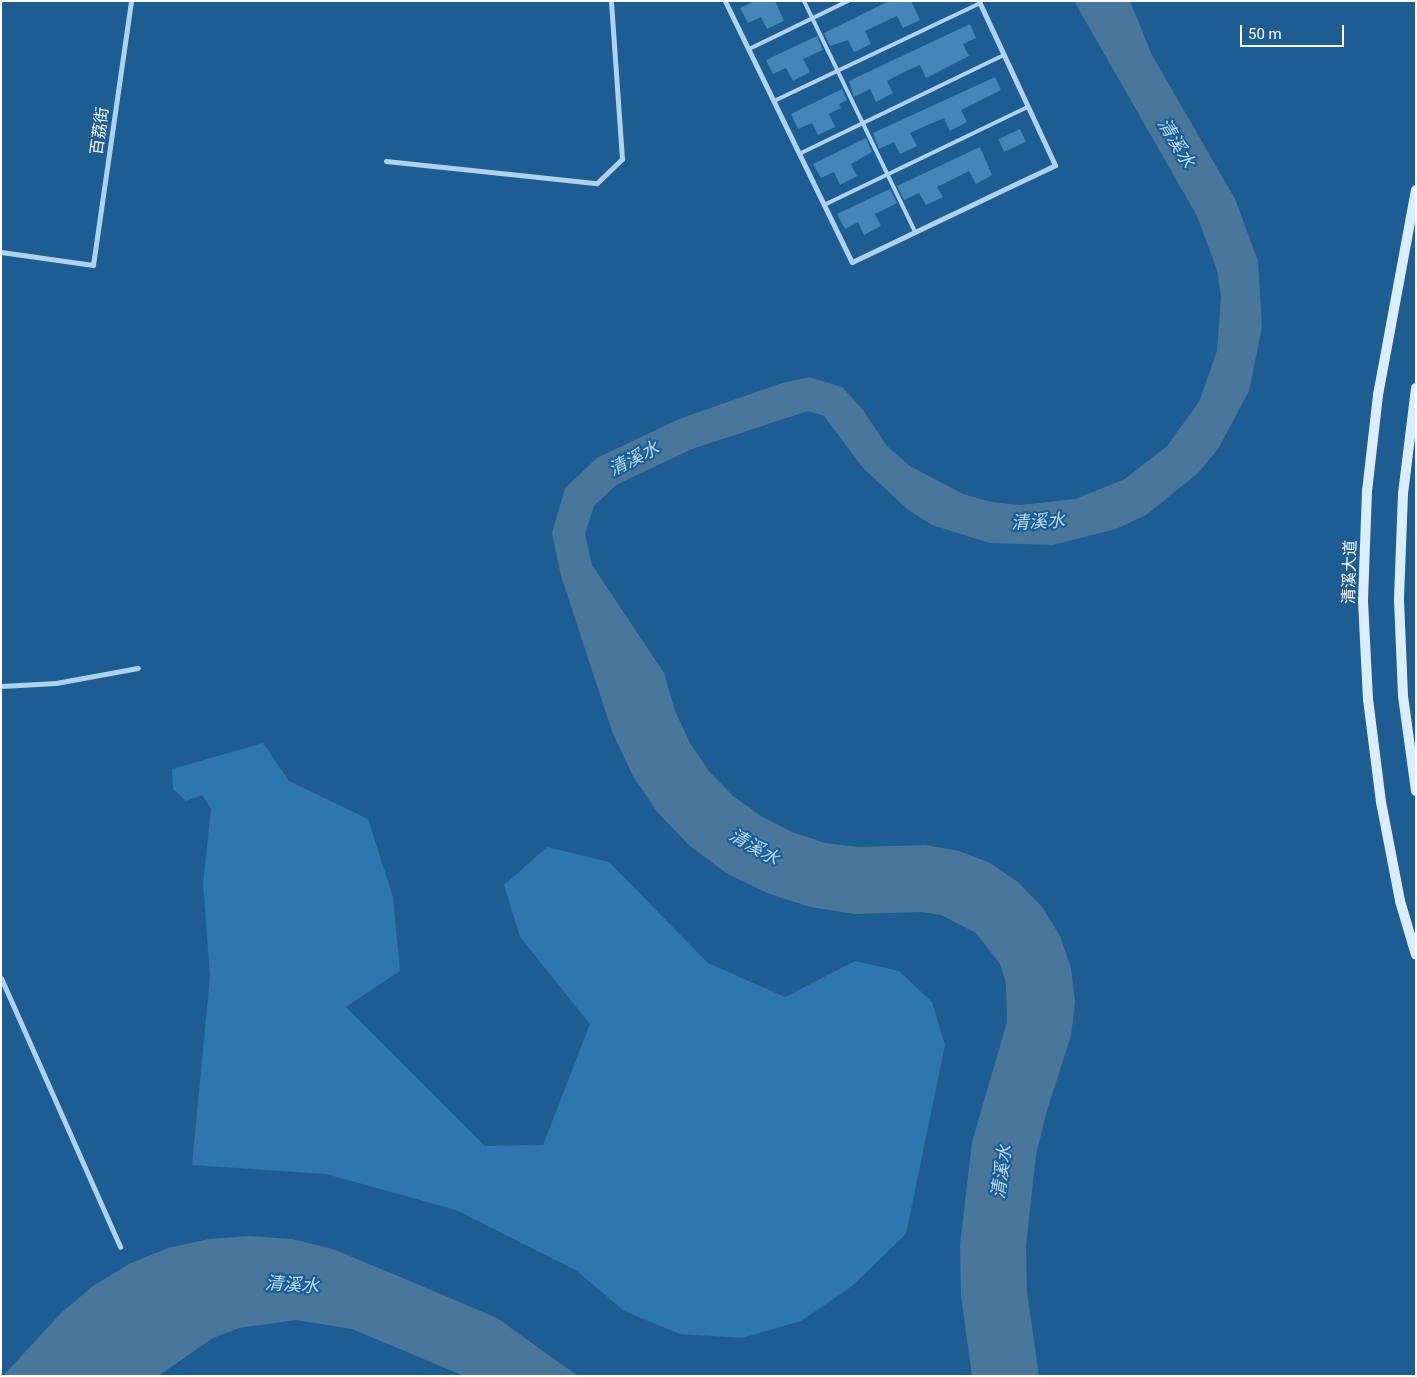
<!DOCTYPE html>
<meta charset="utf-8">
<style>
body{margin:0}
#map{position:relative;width:1417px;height:1377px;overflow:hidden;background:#1d5d92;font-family:Roboto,"Noto Sans SC",sans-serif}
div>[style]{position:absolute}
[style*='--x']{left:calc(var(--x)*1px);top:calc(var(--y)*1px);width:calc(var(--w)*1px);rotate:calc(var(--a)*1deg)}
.green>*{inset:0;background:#2d76ae}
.water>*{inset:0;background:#49769b}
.building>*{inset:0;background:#4586b9;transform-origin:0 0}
.service>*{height:4px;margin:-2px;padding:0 2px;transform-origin:2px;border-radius:2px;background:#aed2ee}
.minor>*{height:5px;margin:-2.5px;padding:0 2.5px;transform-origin:2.5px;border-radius:2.5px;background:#aed2ee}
.secondary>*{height:10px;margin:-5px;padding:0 5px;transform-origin:5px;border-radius:5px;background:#dbecfa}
span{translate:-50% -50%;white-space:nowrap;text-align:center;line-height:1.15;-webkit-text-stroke:4px #1d5d92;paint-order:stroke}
.street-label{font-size:16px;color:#fff}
.water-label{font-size:18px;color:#badcf5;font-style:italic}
.frame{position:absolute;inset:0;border:2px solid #fff;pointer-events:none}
.scale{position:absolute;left:1240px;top:25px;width:104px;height:22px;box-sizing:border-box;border:2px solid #fff;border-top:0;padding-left:6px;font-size:15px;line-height:18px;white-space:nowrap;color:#fff;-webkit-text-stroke:4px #1d5d92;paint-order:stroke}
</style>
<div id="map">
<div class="green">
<i style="clip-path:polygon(263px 743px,289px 781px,368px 819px,393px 897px,400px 971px,346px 1007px,485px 1146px,543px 1145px,590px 1024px,520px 937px,504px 885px,547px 847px,609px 862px,708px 963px,785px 997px,855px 961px,899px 971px,932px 1002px,945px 1045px,906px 1234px,851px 1287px,801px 1321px,742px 1338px,680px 1334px,624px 1311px,577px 1271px,456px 1210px,326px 1174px,192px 1165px,210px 976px,203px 883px,211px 809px,202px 795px,186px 801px,173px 789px,172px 769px)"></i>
</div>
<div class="water">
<i style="clip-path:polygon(1074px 1px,1130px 1px,1152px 55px,1235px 199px,1258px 261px,1262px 327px,1249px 391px,1218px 449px,1197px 474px,1146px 515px,1116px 529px,1053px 545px,990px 543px,932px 525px,907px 509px,863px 468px,824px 416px,808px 411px,692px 449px,616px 485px,594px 506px,585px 534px,592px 565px,664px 673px,675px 711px,690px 743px,709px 771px,733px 796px,761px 816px,792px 832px,825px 843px,859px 847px,925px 845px,959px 851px,990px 863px,1018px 882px,1042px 907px,1060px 936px,1071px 968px,1075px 1002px,1071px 1036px,1047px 1110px,1036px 1155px,1026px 1246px,1027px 1292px,1039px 1376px,972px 1376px,961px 1296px,960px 1244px,972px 1142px,1007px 1022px,1006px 983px,1000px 964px,976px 933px,941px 915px,922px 912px,855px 914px,810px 907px,767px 893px,726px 873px,690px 846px,658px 813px,633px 776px,613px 734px,561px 576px,552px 533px,565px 488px,597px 458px,679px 419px,779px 384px,809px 377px,842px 387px,863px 410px,887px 446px,910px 466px,963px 494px,991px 502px,1021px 505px,1075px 499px,1125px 479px,1167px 446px,1199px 402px,1217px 351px,1221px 297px,1217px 270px,1197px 216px)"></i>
<i style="clip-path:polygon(250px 1236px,292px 1239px,333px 1249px,405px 1279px,497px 1318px,578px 1376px,464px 1376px,352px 1329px,296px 1320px,239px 1328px,213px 1338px,158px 1376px,3px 1376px,61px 1313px,93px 1286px,129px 1264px,168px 1248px,209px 1239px)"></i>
</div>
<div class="building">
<i style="clip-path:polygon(755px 1px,775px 1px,784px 21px,767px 29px,761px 17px,748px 23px,740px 8px)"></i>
<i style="clip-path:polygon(889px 1px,911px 1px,920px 20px,903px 28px,897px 16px,884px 22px,865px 31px,871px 44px,854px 52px,848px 40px,830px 46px,824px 33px)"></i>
<i style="clip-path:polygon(970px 24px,976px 38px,963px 44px,969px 56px,926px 78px,920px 65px,906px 71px,887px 81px,893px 93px,876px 102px,870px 89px,854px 97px,849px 81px)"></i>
<i style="clip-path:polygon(817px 36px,823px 50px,803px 59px,810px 72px,793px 81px,786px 68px,773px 74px,766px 60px)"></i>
<i style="clip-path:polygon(995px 77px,1001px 90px,961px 110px,967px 122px,950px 131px,944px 118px,930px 124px,910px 133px,917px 146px,900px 154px,894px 142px,879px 149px,873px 133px)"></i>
<i style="clip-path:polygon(842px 89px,847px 100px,839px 104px,841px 108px,829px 114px,835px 127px,818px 135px,812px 123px,798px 129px,791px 114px)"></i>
<i style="left:1020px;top:129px;width:14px;height:24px;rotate:65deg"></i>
<i style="clip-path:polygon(866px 138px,872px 152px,851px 164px,857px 176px,840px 185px,834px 172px,821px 178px,813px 164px)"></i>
<i style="clip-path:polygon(980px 147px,992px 175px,976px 184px,969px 171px,937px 187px,943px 197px,926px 205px,919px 193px,904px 200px,897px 186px)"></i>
<i style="clip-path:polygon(890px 189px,897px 203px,875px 214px,881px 226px,864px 235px,858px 222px,845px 229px,837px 214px)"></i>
</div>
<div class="service">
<i style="--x:804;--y:1;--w:256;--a:64.3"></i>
<i style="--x:749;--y:49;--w:110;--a:-25.9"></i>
<i style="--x:774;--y:101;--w:228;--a:-25.4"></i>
<i style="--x:799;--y:154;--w:228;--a:-25.8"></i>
<i style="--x:824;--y:205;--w:226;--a:-25.7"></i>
</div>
<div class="minor">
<i style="--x:725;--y:1;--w:290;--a:64.1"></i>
<i style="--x:852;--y:262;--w:225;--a:-25.5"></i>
<i style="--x:1055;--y:165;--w:181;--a:-114.9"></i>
<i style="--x:386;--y:161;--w:212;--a:6"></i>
<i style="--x:597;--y:183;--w:35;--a:-44"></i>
<i style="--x:622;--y:159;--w:158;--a:-94"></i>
<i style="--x:1;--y:252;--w:93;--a:8"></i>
<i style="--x:93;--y:265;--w:267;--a:-81.8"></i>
<i style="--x:1;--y:686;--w:55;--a:-3.1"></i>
<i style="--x:56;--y:683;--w:83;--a:-10.4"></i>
<i style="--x:1;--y:978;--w:294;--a:66.1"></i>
</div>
<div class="secondary">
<i style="--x:1416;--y:190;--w:208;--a:100.5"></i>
<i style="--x:1378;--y:395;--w:97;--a:96.5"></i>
<i style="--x:1367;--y:491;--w:110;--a:92.1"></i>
<i style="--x:1363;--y:601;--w:98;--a:87.1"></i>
<i style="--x:1368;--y:699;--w:104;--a:82.8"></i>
<i style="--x:1381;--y:802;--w:101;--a:79.1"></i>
<i style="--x:1400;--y:901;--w:56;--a:73.5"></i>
<i style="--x:1416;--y:388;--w:107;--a:97"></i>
<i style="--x:1403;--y:494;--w:106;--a:92.2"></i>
<i style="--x:1399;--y:600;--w:96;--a:87.6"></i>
<i style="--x:1403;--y:696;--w:96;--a:82.2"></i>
</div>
<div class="street-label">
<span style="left:100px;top:131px;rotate:-82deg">百荔街</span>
<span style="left:1350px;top:572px;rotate:-88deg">清溪大道</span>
</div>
<div class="water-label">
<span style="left:1176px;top:143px;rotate:59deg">清溪水</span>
<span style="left:634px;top:459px;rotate:-27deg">清溪水</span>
<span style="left:1038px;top:522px;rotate:-3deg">清溪水</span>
<span style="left:754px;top:847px;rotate:30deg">清溪水</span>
<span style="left:1002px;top:1172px;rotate:-82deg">清溪水</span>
<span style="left:292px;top:1285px;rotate:4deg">清溪水</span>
</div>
<div class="frame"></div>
<div class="scale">50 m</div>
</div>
